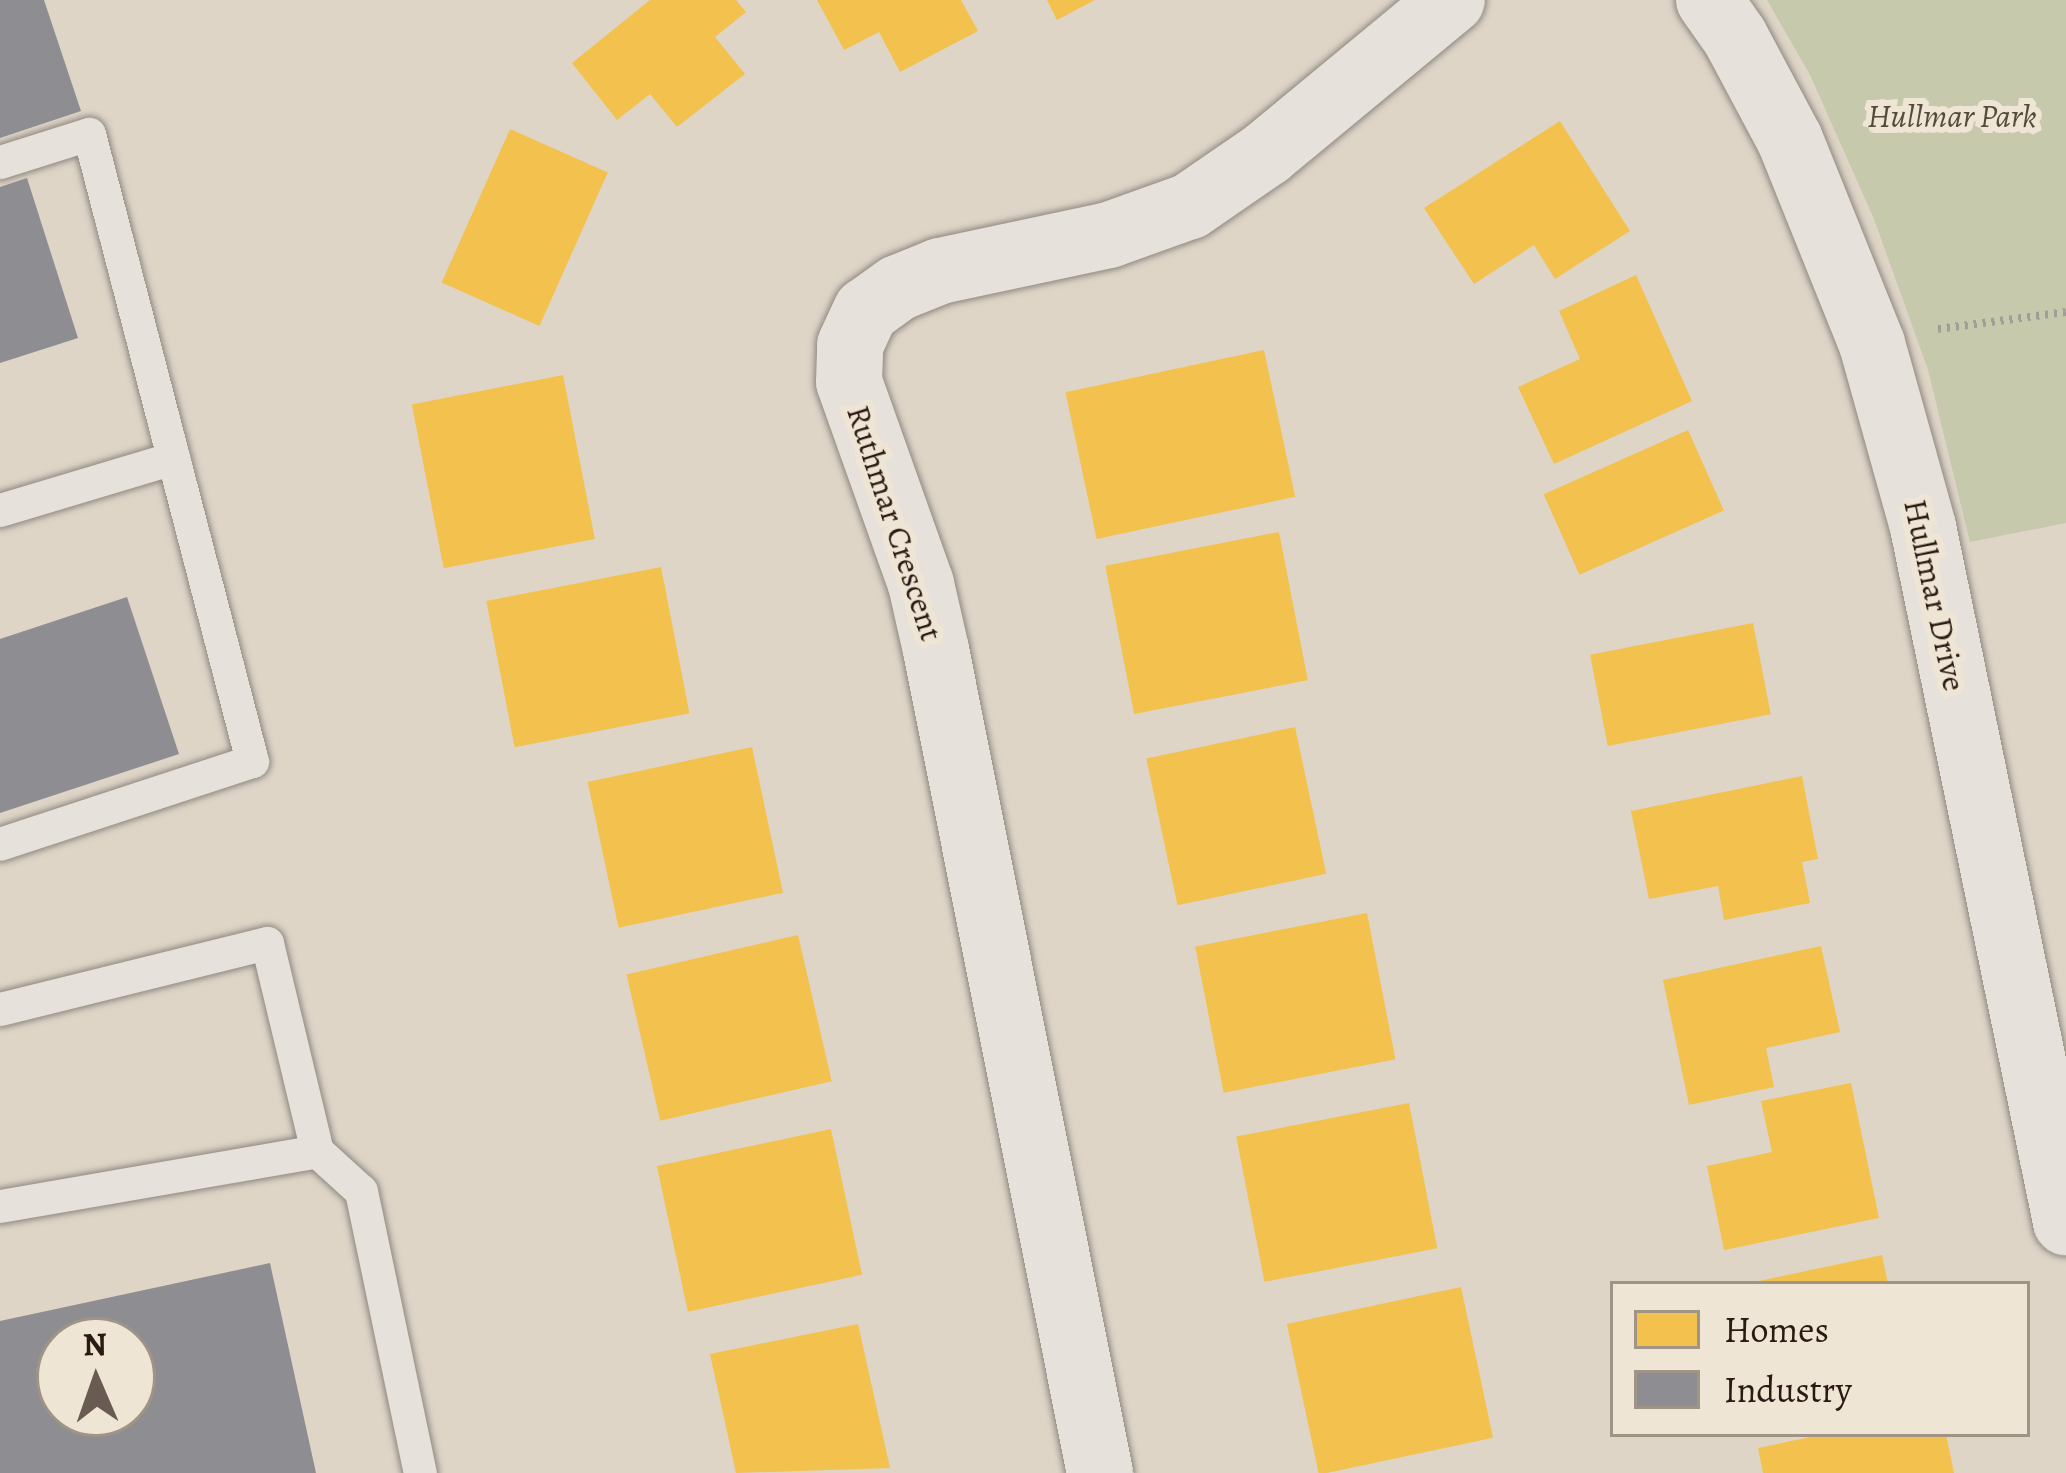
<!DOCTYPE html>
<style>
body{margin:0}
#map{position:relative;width:2066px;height:1473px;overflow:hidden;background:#ded5c7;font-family:Alegreya,serif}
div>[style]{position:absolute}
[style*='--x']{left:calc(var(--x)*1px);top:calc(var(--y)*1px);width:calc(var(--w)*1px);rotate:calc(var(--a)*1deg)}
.green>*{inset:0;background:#c6c9ab}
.homes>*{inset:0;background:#f2c14e;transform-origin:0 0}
.industry>*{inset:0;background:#8d8d92}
.path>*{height:8px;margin-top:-4px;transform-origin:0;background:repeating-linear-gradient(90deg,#a29e97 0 3px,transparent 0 9px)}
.roads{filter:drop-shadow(0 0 3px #908981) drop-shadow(0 0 3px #908981)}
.service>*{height:33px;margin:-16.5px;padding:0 16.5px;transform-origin:16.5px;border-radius:16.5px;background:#e6e1da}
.minor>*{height:66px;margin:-33px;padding:0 33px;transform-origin:33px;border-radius:33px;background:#e6e1da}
.tertiary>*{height:66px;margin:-33px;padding:0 33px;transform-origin:33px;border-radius:33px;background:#e6e1da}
span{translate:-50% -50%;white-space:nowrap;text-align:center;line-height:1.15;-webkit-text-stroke:12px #efe5d5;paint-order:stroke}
.park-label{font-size:33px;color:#534c3a;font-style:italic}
.street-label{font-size:33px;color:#2a1a13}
.legend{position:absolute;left:1610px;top:1281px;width:420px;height:156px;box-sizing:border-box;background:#efe5d5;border:3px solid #a09487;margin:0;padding:15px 21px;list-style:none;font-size:36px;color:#2a1a13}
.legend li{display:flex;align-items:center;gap:24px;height:60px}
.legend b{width:60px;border:3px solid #a09487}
.north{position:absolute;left:36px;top:1317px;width:120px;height:120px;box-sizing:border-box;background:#efe5d5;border:3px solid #a09487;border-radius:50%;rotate:358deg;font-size:33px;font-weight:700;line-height:48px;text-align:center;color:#2a1a13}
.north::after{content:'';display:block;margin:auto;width:42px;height:54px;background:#695b52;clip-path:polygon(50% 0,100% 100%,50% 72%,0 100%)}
</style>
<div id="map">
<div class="green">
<i style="clip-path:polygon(1767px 0,2066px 0,2066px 523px,1970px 542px,1928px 370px,1874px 219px,1810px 75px)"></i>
</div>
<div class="homes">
<i style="clip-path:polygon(650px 0,736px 0,746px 12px,715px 37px,745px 74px,677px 127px,650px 94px,617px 120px,572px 63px)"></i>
<i style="clip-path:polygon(817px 0,961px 0,978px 31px,900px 72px,879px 32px,844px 50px)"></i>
<i style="clip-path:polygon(1047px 0,1095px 0,1057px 20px)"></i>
<i style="clip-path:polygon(1560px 121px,1630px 231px,1555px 279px,1534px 245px,1474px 284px,1424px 208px)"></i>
<i style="left:510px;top:129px;width:107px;height:168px;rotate:24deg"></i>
<i style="clip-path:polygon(1636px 275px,1692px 401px,1554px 464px,1518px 387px,1580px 359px,1559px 311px)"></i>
<i style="left:1264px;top:350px;width:150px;height:203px;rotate:78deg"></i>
<i style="left:563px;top:375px;width:167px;height:154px;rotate:79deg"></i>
<i style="left:1688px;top:430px;width:88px;height:158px;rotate:66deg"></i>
<i style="left:1279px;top:532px;width:151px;height:177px;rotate:79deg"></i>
<i style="left:661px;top:567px;width:149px;height:178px;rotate:79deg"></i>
<i style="left:1753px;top:623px;width:93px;height:166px;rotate:79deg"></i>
<i style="left:1295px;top:727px;width:150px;height:152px;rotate:78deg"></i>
<i style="left:752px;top:747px;width:149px;height:168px;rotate:78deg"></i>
<i style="clip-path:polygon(1802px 776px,1818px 859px,1802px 862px,1810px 903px,1724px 920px,1718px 886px,1649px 899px,1631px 811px)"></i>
<i style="left:1367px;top:913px;width:149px;height:175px;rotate:79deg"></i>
<i style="left:798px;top:935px;width:150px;height:176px;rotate:77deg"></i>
<i style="clip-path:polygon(1821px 946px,1840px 1032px,1766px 1048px,1774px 1087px,1689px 1105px,1663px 980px)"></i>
<i style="clip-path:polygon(1851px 1083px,1879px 1218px,1724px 1250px,1707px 1166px,1772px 1152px,1761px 1101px)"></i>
<i style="left:1409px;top:1103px;width:148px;height:176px;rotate:79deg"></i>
<i style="left:831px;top:1129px;width:149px;height:178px;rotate:78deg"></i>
<i style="clip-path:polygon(1882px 1255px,1888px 1284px,1755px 1284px,1754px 1282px)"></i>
<i style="left:1461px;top:1287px;width:154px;height:178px;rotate:78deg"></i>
<i style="clip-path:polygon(858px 1324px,890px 1468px,736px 1473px,710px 1354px)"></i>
<i style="clip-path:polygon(1825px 1434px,1946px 1434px,1954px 1473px,1763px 1473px,1758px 1448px)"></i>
</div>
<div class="industry">
<i style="clip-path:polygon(0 0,44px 0,81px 111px,0 138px)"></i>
<i style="clip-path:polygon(27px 178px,78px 338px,0 363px,0 187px)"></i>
<i style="clip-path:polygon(127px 597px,179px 754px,0 813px,0 639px)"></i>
<i style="clip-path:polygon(evenodd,270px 1263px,316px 1473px,0 1473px,0 1321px,270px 1263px,60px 1341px,132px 1341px,132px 1413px,60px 1413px,60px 1341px)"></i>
</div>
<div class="path">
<i style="--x:1938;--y:329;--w:129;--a:-7.6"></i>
</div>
<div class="roads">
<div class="service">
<i style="--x:0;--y:162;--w:93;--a:-17.5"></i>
<i style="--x:89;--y:134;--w:648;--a:75.43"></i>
<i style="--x:252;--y:761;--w:265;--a:161.8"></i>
<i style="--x:0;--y:510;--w:181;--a:-16.7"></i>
<i style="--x:0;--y:1009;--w:275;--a:-13.9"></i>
<i style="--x:267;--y:943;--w:214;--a:76.5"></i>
<i style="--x:317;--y:1151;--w:59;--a:42.3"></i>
<i style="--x:361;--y:1191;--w:288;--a:78.2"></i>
<i style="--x:0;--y:1206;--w:322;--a:-9.8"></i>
</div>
<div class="minor">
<i style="--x:1100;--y:1473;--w:839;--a:-101.27"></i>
<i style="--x:936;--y:650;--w:68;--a:-102.8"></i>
<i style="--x:921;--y:584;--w:214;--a:-109.6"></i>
<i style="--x:849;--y:382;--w:37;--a:-88"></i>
<i style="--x:850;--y:345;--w:38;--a:-65"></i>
<i style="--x:866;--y:311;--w:39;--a:-36"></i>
<i style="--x:898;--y:288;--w:45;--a:-22"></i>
<i style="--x:940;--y:271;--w:173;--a:-12"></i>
<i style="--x:1109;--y:235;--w:86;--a:-19.7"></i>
<i style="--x:1190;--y:206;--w:93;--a:-34.5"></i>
<i style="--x:1267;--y:153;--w:240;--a:-39.6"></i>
</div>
<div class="tertiary">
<i style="--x:1709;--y:0;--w:45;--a:54.9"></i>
<i style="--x:1735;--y:37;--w:117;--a:61.9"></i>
<i style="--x:1790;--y:140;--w:220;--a:68.1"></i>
<i style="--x:1872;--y:344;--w:190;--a:74.4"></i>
<i style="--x:1923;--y:527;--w:710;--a:78.37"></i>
</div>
</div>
<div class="park-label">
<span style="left:1952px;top:116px">Hullmar Park</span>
</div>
<div class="street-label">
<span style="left:895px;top:523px;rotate:72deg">Ruthmar Crescent</span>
<span style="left:1935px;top:595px;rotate:78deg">Hullmar Drive</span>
</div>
<ul class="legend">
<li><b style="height:33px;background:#f2c14e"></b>Homes</li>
<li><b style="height:33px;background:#8d8d92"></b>Industry</li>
</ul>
<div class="north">N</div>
</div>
